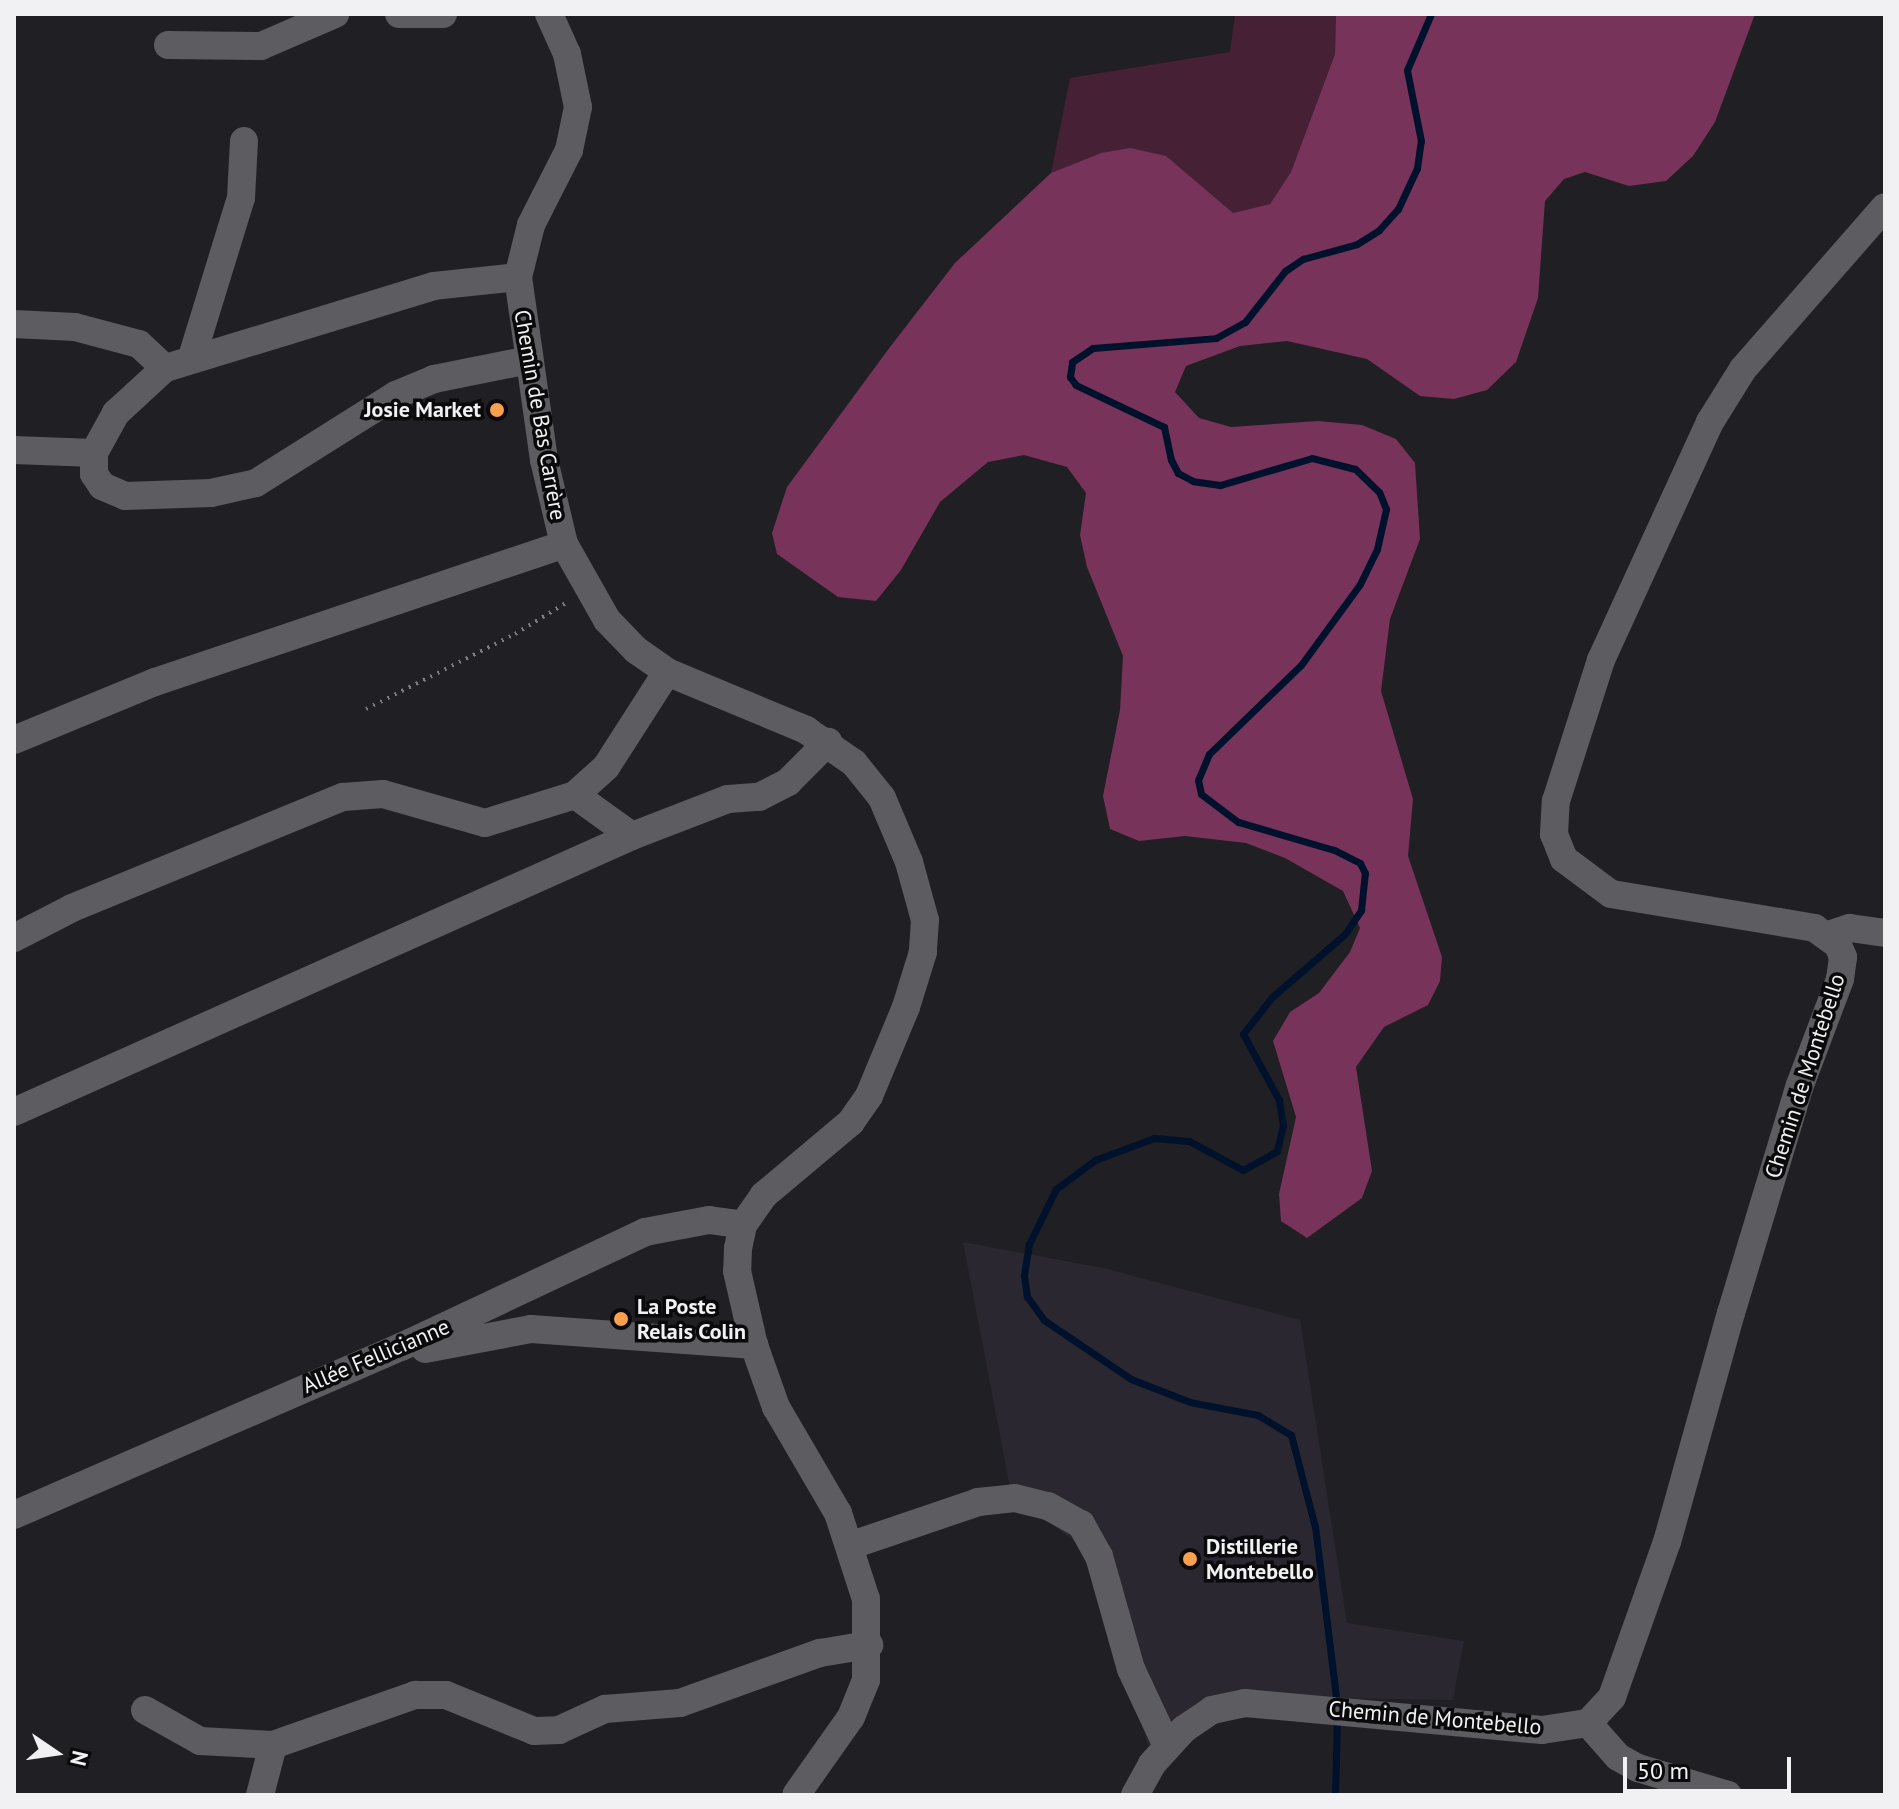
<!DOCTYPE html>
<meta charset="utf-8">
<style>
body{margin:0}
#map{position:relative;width:1899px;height:1809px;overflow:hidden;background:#201f23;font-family:"PT Sans",sans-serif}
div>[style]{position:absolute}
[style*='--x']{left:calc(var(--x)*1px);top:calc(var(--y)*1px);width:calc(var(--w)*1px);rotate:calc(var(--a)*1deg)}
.built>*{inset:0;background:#2a2730}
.green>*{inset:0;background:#462035}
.forest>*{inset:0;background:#773359}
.stream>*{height:7px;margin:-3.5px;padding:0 3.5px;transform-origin:3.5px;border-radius:3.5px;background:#00112c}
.path>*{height:4px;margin-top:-2px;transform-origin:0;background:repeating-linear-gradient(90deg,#7d7c80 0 2px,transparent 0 8px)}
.minor>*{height:28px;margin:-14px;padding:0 14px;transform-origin:14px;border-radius:14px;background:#5d5c60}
.dots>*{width:22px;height:22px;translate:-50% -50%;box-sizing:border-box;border:4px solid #0a090b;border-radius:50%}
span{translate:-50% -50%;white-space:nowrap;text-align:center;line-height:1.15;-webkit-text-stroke:7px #0a090b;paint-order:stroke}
.poi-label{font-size:22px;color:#f1f1f3;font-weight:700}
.right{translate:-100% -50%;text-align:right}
.left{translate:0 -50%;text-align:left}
.street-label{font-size:22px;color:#f1f1f3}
.frame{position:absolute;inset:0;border:16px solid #f1f1f3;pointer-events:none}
.north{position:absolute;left:16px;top:1713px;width:80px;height:80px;-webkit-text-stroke:6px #0a090b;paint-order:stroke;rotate:103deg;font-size:22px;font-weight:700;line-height:32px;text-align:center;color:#f1f1f3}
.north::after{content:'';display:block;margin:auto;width:28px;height:36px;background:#f1f1f3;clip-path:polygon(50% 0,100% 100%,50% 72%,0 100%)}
.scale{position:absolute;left:1623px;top:1757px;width:168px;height:36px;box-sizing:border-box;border:4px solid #f1f1f3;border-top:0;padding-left:10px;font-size:24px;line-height:28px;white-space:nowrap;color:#f1f1f3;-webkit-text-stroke:6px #0a090b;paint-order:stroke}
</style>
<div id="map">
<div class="built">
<i style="clip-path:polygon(963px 1242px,1103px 1268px,1300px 1320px,1347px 1623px,1464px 1641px,1453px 1700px,1230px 1697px,1190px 1714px,1148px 1746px,1095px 1557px,1011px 1493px)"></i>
</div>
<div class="green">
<i style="clip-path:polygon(1235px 14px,1336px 14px,1335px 54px,1291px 172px,1270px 204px,1233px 213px,1207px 191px,1101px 153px,1051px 173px,1070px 78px,1230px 52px)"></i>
</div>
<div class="forest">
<i style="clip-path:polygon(1336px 14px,1755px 14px,1715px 122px,1693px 156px,1666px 181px,1629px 186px,1585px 172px,1564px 179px,1545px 201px,1538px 298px,1516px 362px,1487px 390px,1454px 399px,1420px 396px,1367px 359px,1287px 341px,1240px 346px,1186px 366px,1175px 392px,1199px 418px,1231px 427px,1318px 421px,1362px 425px,1396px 439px,1415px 463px,1420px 539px,1390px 619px,1381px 691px,1413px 799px,1408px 856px,1442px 957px,1440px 981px,1428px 1005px,1384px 1027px,1356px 1067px,1372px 1171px,1362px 1198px,1307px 1238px,1281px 1221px,1279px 1194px,1296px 1117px,1273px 1041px,1290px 1012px,1319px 993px,1350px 952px,1360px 928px,1343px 891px,1285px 858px,1246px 843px,1185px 836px,1139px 841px,1110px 829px,1103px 796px,1120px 710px,1123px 656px,1087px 567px,1080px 535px,1086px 493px,1067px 467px,1024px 455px,988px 462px,940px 502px,901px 570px,876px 601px,838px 597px,777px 554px,772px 533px,787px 487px,890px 347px,955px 263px,1051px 173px,1101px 153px,1130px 148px,1166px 156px,1233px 213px,1270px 204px,1291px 172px,1335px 54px)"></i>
</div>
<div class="stream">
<i style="--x:1337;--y:1705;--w:179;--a:-97"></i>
<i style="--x:1315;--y:1527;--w:95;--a:-104.6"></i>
<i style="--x:1291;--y:1435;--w:39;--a:-149"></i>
<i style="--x:1258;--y:1415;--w:69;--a:-169.2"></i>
<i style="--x:1190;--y:1402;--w:63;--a:-158.7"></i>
<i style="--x:1131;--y:1379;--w:105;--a:-145.9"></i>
<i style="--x:1044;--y:1320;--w:29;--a:-126"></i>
<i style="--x:1027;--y:1297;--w:22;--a:-98"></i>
<i style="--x:1024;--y:1275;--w:31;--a:-81"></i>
<i style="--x:1029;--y:1244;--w:61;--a:-63.9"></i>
<i style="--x:1056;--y:1189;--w:49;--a:-36.6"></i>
<i style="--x:1095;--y:1160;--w:63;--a:-20.4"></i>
<i style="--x:1154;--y:1138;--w:35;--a:5"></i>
<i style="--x:1189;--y:1141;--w:61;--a:28.2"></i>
<i style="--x:1243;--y:1170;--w:39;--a:-29"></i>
<i style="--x:1277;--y:1151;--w:26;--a:-77"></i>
<i style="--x:1283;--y:1126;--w:26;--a:-99"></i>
<i style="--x:1279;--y:1100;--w:75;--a:-118.6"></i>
<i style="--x:1243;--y:1034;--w:47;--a:-51.9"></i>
<i style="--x:1272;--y:997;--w:96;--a:-40.8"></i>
<i style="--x:1345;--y:934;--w:29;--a:-56"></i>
<i style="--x:1361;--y:910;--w:37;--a:-84"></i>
<i style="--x:1365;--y:873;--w:11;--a:-117"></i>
<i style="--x:1360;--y:863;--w:29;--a:-153"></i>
<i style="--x:1334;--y:850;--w:100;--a:-163.7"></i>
<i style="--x:1238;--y:822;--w:46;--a:-142.9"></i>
<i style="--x:1201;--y:794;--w:14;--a:-102"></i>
<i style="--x:1198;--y:780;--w:28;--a:-67"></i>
<i style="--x:1209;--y:754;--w:128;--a:-44.1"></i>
<i style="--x:1301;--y:665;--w:100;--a:-53.9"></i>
<i style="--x:1360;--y:584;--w:39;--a:-64"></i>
<i style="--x:1377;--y:549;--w:41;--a:-77.3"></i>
<i style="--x:1386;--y:509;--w:18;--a:-112"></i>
<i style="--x:1379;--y:492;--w:33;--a:-136"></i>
<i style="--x:1355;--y:469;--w:44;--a:-165.7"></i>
<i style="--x:1312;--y:458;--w:96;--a:163.6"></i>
<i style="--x:1220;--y:485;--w:27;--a:-172"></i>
<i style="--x:1193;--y:481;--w:17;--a:-152"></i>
<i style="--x:1178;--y:473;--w:15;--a:-118"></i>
<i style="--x:1171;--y:460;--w:34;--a:-102"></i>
<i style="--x:1164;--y:427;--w:98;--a:-154.5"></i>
<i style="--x:1076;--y:385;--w:10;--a:-127"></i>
<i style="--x:1070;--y:377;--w:15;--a:-82"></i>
<i style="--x:1072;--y:362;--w:25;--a:-34"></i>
<i style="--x:1093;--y:348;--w:123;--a:-4.6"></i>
<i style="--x:1216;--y:338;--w:33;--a:-29"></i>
<i style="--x:1245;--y:322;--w:65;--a:-51.9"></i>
<i style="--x:1285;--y:271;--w:22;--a:-34"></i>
<i style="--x:1303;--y:259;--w:56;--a:-15.5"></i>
<i style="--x:1357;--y:244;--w:26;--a:-32"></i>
<i style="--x:1379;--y:230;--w:28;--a:-48"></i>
<i style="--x:1398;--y:209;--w:45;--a:-65.1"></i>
<i style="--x:1417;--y:168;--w:27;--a:-82"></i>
<i style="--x:1421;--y:141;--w:72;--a:-101.2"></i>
<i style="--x:1407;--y:70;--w:61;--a:-66.8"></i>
<i style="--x:1335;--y:1795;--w:77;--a:-88.5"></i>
</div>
<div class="path">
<i style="--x:366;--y:709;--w:167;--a:-26.7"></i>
<i style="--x:515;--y:634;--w:63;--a:-31.4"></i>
</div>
<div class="minor">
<i style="--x:399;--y:14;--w:44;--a:0"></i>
<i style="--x:549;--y:14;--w:44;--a:65.8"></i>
<i style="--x:567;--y:54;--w:54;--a:78.3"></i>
<i style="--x:578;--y:107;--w:44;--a:101.8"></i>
<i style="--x:569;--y:150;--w:84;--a:116.9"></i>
<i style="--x:531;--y:225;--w:54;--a:104"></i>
<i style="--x:518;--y:277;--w:185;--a:81.9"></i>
<i style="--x:544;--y:460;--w:86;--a:76.6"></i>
<i style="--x:564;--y:544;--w:87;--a:60.5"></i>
<i style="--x:607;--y:620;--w:42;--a:46"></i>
<i style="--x:636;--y:650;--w:38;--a:35"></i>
<i style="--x:667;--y:672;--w:151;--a:22.6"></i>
<i style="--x:806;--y:730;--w:58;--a:34.5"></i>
<i style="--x:854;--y:763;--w:45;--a:51.3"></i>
<i style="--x:882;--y:798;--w:69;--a:67.1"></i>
<i style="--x:909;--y:862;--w:60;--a:74.6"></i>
<i style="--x:925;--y:920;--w:32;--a:94"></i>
<i style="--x:923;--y:952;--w:58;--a:107.2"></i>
<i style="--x:906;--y:1007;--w:96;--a:112.6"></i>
<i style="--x:869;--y:1096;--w:32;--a:125"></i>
<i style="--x:851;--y:1122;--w:114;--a:140"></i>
<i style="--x:764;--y:1195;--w:37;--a:125"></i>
<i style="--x:743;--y:1225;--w:24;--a:102"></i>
<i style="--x:738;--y:1248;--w:23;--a:92"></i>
<i style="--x:737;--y:1271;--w:76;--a:77.1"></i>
<i style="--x:754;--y:1345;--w:66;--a:70.5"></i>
<i style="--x:776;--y:1407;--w:123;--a:59.7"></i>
<i style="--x:838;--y:1513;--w:90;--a:72"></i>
<i style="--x:866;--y:1599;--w:81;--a:90"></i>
<i style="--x:866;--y:1680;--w:40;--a:112"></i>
<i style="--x:851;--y:1717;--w:95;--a:125.2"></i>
<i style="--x:168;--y:45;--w:93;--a:0.6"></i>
<i style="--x:261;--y:46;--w:81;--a:-23.4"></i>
<i style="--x:518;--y:277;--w:84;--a:173.9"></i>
<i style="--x:434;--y:286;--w:281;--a:163"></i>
<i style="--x:165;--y:368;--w:67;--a:137.4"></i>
<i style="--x:116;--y:413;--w:46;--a:118.8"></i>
<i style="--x:94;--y:453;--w:21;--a:90"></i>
<i style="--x:94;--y:474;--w:14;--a:56"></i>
<i style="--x:102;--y:486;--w:25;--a:23"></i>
<i style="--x:125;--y:496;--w:86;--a:-2"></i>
<i style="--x:211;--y:493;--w:46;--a:-12.5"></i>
<i style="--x:256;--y:483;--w:165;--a:-32.2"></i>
<i style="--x:396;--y:395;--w:41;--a:-22.8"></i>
<i style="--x:434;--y:379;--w:97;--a:-11.3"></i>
<i style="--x:14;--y:324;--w:61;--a:2.8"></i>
<i style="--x:75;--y:327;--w:66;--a:14.9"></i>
<i style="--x:139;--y:344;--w:35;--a:43"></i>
<i style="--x:192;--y:357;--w:166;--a:-72.9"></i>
<i style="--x:241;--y:198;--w:57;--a:-87"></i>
<i style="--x:14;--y:450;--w:80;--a:2.1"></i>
<i style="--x:14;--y:740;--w:152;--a:-22.4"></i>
<i style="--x:155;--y:682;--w:432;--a:-18.6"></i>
<i style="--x:575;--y:795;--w:70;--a:35.7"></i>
<i style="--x:1828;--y:935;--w:23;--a:-18"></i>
<i style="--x:1850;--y:928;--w:35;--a:8"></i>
<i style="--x:14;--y:938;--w:65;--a:-27.3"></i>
<i style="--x:72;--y:908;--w:293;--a:-22.3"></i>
<i style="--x:343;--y:797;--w:40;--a:-4.3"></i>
<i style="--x:383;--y:794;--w:106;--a:15.9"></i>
<i style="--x:485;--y:823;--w:94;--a:-17.3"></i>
<i style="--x:575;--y:795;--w:42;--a:-42.1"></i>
<i style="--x:606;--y:767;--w:113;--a:-57.3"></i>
<i style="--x:14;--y:1112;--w:677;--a:-24.07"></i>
<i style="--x:632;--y:836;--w:103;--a:-21.1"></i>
<i style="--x:728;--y:799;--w:31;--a:-4"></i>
<i style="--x:759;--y:797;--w:33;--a:-27"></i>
<i style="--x:788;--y:782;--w:57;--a:-45"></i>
<i style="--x:425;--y:1349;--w:108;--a:-10.7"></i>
<i style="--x:531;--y:1329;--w:224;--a:4.1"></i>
<i style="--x:14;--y:1515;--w:422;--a:-23.5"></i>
<i style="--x:401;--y:1347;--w:270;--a:-25.2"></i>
<i style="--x:645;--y:1232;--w:65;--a:-10.6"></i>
<i style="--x:709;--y:1220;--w:34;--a:8"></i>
<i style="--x:852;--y:1545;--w:133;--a:-18.8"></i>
<i style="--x:978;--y:1502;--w:37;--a:-6"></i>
<i style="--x:1015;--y:1498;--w:34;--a:14"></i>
<i style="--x:1048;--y:1506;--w:38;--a:29"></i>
<i style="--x:1081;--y:1524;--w:37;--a:61"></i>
<i style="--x:1099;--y:1556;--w:117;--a:74.2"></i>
<i style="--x:1131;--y:1669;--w:85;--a:64.9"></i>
<i style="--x:145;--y:1710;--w:63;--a:29.4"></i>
<i style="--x:200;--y:1741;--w:73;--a:3.1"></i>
<i style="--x:273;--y:1745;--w:151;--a:-19.4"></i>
<i style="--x:415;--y:1695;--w:31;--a:0"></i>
<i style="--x:446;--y:1695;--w:95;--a:22.2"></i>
<i style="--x:534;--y:1731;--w:25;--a:-2"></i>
<i style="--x:559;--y:1730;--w:51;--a:-24.5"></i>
<i style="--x:605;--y:1709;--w:75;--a:-4.6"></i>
<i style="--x:680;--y:1703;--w:149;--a:-19.7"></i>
<i style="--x:820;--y:1653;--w:50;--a:-9.3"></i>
<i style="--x:1588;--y:1723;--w:45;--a:48.6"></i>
<i style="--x:1618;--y:1757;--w:23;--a:29"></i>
<i style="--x:1638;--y:1768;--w:94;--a:16.7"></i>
<i style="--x:260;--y:1795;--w:52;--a:-75.4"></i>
<i style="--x:1135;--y:1795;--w:35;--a:-61"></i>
<i style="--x:1152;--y:1764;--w:47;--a:-47.6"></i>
<i style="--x:1184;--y:1729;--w:34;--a:-34"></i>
<i style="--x:1212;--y:1710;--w:34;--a:-12"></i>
<i style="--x:1245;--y:1703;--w:298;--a:5.2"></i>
<i style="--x:1542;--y:1730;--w:47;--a:-8.7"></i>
<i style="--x:1588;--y:1723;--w:35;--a:-47"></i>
<i style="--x:1612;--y:1697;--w:164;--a:-70.5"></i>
<i style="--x:1667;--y:1542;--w:238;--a:-74.4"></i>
<i style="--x:1731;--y:1313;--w:238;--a:-73.2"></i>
<i style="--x:1800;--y:1085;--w:113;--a:-69.3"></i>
<i style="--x:1840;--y:979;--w:22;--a:-82"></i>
<i style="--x:1843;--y:957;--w:13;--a:-113"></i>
<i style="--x:1838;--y:945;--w:29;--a:-144"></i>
<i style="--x:1815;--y:928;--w:207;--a:-170.5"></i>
<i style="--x:1611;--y:894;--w:59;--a:-143.3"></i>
<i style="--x:1564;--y:859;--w:27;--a:-112"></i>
<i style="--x:1554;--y:834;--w:33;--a:-87"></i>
<i style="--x:1556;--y:801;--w:148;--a:-72.3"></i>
<i style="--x:1601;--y:660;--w:262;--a:-65.4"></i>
<i style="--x:1710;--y:422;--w:62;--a:-58.1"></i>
<i style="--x:1743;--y:369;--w:215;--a:-48.8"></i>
</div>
<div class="dots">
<i style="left:497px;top:410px;background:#fa9f4e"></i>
<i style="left:621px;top:1319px;background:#fa9f4e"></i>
<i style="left:1190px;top:1559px;background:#fa9f4e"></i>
</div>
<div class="poi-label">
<span class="right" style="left:481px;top:410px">Josie Market</span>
<span class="left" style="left:637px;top:1319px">La Poste<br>Relais Colin</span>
<span class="left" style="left:1206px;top:1559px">Distillerie<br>Montebello</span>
</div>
<div class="street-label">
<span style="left:540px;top:415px;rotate:80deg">Chemin de Bas Carrère</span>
<span style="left:1805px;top:1076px;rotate:-72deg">Chemin de Montebello</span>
<span style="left:376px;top:1356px;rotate:-23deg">Allée Fellicianne</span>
<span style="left:1435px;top:1718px;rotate:5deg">Chemin de Montebello</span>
</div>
<div class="frame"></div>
<div class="north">N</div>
<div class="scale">50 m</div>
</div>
